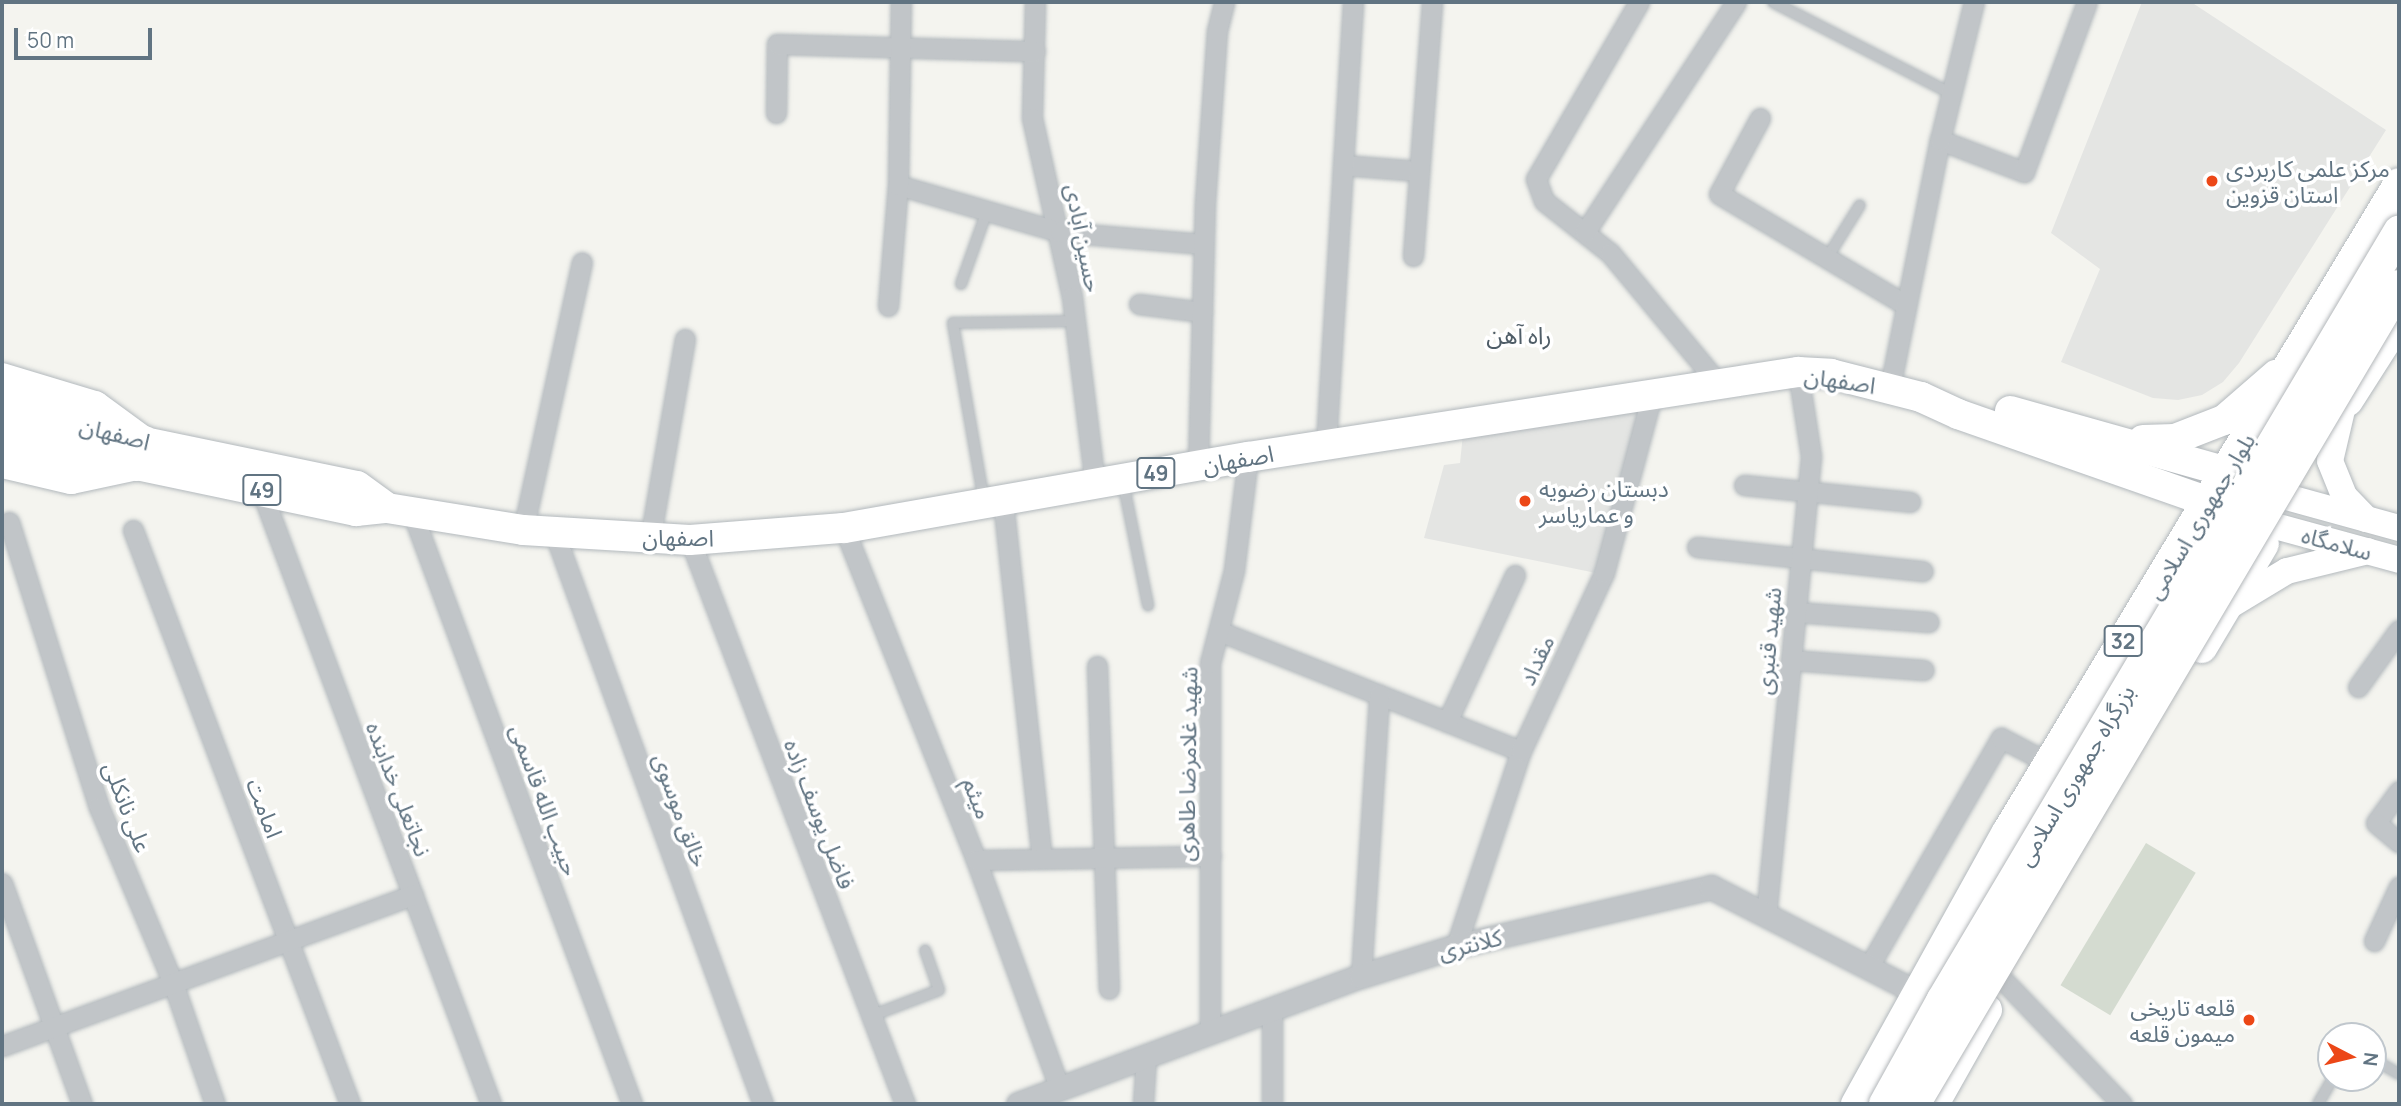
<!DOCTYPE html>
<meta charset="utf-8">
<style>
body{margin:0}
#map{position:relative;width:2401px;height:1106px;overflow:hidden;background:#f4f4ef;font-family:Manrope,"Noto Sans Arabic",sans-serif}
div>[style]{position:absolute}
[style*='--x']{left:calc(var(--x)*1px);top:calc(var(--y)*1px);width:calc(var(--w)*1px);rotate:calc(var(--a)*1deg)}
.built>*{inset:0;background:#e4e5e3}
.green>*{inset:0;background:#d4dbd0;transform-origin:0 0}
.roads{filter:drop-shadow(0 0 2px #b3b9bd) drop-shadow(0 0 2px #b3b9bd)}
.service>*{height:10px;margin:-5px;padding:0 5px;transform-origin:5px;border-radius:5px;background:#c1c5c8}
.minor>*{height:19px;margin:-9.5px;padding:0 9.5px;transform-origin:9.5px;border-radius:9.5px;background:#c1c5c8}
.tertiary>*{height:23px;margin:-11.5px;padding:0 11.5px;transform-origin:11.5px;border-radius:11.5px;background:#c1c5c8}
.secondary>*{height:26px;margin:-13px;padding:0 13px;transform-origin:13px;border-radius:13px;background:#fff}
.primary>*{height:30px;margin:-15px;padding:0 15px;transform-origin:15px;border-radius:15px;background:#fff}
.trunk>*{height:32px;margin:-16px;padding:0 16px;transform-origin:16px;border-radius:16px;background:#fff}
.bridges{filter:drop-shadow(0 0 2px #b3b7ba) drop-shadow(0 0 2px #b3b7ba)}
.trunk-bridge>*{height:32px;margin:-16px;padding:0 16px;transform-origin:16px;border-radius:16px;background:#fff}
.dots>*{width:19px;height:19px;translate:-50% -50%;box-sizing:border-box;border:4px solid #fff;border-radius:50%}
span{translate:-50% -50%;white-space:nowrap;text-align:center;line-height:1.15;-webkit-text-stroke:7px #fff;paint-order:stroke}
.shield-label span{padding:2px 5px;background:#fff;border:2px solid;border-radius:5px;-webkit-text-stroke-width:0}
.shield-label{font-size:21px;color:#617482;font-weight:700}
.poi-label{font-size:23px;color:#617482}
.left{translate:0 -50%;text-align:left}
.right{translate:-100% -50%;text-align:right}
.street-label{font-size:23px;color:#617482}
.neighbourhood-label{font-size:24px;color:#4f5d67}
.frame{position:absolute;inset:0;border:4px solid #617482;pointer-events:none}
.north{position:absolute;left:2317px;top:1022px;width:70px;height:70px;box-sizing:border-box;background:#fff;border:2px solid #c0c7cd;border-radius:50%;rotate:97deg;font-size:19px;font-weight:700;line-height:28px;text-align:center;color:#617482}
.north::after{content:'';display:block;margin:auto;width:24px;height:32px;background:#ec4717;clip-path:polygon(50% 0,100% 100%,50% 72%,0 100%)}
.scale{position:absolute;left:14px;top:28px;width:138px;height:32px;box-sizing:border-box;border:4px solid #617482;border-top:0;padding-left:9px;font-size:21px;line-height:24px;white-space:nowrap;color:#617482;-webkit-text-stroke:5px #fff;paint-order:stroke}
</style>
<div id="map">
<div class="built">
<i style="clip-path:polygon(2142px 2px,2191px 2px,2386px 130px,2239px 363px,2223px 382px,2202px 395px,2178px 400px,2153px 398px,2061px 362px,2100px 269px,2051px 233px)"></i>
<i style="clip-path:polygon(1642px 411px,1596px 573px,1424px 538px,1444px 465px,1460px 463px,1463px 434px)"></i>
</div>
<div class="green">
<i style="left:2146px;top:843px;width:58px;height:166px;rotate:31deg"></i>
</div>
<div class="roads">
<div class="service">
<i style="--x:1773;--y:2;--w:199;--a:27.2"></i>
<i style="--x:1827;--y:258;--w:62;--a:-58.1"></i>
<i style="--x:961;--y:284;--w:77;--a:-70.4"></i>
<i style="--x:1123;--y:482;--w:126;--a:78.5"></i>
<i style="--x:984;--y:501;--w:181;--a:-99.9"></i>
<i style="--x:953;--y:323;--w:122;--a:-0.9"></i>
<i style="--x:871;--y:1016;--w:73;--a:-20.9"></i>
<i style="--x:939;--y:990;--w:42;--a:-109.3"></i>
<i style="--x:2373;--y:1059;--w:30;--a:30"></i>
<i style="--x:2318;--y:1104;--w:30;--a:-60"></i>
</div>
<div class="minor">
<i style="--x:1035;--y:2;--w:116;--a:91.5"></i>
<i style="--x:1032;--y:118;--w:183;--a:77.4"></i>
<i style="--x:1072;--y:297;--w:188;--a:83"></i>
<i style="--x:1639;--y:2;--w:205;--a:120.2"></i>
<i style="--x:1536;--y:179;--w:23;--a:70"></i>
<i style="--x:1544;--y:201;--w:84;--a:38.2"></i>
<i style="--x:1610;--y:253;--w:169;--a:50.3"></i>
<i style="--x:776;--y:113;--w:69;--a:-89.2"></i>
<i style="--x:777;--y:44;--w:258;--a:1.6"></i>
<i style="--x:1760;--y:118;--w:86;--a:118.3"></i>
<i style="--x:1719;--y:194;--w:217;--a:30.7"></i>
<i style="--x:1940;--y:140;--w:90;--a:20.9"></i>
<i style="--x:2024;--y:172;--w:181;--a:-69.7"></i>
<i style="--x:1343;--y:165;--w:76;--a:4.5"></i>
<i style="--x:898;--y:185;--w:169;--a:16.2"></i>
<i style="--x:1060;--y:232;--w:144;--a:4.8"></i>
<i style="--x:1585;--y:232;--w:275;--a:-56.7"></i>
<i style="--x:1413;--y:256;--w:255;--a:-85.7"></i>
<i style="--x:1139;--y:304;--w:64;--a:7.2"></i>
<i style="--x:888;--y:306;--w:121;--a:-85.3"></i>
<i style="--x:898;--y:185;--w:183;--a:-89.1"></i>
<i style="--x:1890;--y:387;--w:252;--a:-78.6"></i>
<i style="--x:1940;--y:140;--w:142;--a:-76.2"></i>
<i style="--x:1326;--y:444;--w:443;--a:-86.5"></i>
<i style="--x:1198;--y:466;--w:264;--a:-88.5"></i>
<i style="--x:1205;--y:202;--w:171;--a:-86"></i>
<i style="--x:1217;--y:31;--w:30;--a:-76"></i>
<i style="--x:1744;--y:485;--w:167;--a:5.8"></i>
<i style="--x:261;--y:490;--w:656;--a:69.46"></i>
<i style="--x:1003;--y:501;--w:360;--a:83.8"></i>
<i style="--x:412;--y:512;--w:632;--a:69.61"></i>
<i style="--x:9;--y:522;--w:299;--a:72.5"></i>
<i style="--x:99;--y:807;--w:191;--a:67.2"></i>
<i style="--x:173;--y:983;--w:128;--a:70.9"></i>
<i style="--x:844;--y:528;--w:357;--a:68.3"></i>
<i style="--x:976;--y:860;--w:244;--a:69.9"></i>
<i style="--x:133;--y:530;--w:614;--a:69.29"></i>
<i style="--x:523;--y:530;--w:274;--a:-77.6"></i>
<i style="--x:554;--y:532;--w:609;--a:69.93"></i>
<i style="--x:650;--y:539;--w:203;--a:-80.1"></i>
<i style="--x:690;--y:540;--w:604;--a:69.13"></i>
<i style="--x:1697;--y:547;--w:227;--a:6.1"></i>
<i style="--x:1796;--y:612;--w:133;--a:4.3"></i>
<i style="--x:1219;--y:631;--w:325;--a:21.7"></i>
<i style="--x:1791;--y:660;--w:133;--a:4.3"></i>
<i style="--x:1097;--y:666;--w:323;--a:87.9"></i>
<i style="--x:2358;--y:687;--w:70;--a:-54.3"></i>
<i style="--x:1447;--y:722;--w:162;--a:-65.2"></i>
<i style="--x:2399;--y:791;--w:39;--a:126"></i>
<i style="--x:2376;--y:823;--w:30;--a:40"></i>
<i style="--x:976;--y:860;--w:235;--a:-1"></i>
<i style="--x:2;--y:883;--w:235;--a:70.1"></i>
<i style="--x:1766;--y:916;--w:462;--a:-84.4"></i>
<i style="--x:1811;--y:456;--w:85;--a:-98.8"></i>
<i style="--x:2374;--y:941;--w:60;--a:-65.2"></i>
<i style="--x:1456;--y:946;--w:206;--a:-71.6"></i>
<i style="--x:1521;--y:751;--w:196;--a:-65"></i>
<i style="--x:1604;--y:573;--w:188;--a:-74.9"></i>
<i style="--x:1868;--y:968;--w:266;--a:-60"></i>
<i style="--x:2001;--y:738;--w:54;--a:27.5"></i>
<i style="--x:1361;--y:976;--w:282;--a:-86.3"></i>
<i style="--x:2003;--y:980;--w:172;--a:46.2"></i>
<i style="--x:1272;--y:1010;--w:94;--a:90"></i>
<i style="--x:1210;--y:1033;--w:370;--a:-90"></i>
<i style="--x:1210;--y:663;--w:96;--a:-75.5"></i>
<i style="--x:1234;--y:570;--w:114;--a:-82.9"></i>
<i style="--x:2;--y:1046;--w:438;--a:-20.2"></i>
<i style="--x:1143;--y:1104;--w:47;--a:-86.3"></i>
</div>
<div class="tertiary">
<i style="--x:1018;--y:1104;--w:366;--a:-20.5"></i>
<i style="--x:1361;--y:976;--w:100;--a:-17.5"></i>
<i style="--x:1456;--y:946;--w:262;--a:-13"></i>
<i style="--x:1711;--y:887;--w:233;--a:27.1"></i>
</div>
<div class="secondary">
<i style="--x:2342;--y:410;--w:52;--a:103.2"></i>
<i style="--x:2330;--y:461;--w:38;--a:68"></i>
<i style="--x:2344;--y:496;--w:32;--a:46"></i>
<i style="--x:2290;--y:498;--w:113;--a:15.4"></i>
<i style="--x:2275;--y:526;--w:129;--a:15.3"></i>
<i style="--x:2227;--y:607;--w:70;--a:-31"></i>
<i style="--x:2287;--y:571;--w:83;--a:-13.9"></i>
</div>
<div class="primary">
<i style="--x:2;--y:378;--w:97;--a:16.8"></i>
<i style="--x:95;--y:406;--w:61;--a:36.3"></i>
<i style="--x:144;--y:442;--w:217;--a:11.7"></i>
<i style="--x:357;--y:486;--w:37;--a:36"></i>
<i style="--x:2348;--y:401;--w:95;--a:-57.5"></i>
<i style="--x:2010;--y:411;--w:244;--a:15.7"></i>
<i style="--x:2143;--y:440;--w:32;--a:-2"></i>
<i style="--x:2175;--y:439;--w:53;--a:-21.2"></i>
<i style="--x:2224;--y:420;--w:69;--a:-40.9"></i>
<i style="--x:2;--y:463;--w:71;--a:13.1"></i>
<i style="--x:71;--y:479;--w:67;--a:-12"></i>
<i style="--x:137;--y:465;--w:224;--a:11.9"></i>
<i style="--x:356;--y:511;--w:31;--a:-6"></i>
<i style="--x:387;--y:508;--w:138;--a:9.2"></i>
<i style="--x:523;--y:530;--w:167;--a:3.4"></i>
<i style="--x:690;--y:540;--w:154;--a:-4.5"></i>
<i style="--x:844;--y:528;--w:410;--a:-10"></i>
<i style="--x:1248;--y:457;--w:557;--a:-8.79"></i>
<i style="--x:1798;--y:372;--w:33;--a:3"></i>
<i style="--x:1831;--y:374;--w:93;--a:14.3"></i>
<i style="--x:1921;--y:397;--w:41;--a:24.7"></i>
<i style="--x:1958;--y:414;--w:315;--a:19.3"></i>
<i style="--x:2202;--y:648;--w:121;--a:-59.2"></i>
<i style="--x:1856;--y:1104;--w:311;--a:-61"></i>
<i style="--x:2007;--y:832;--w:758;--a:-58.87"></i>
<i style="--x:1934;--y:1104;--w:108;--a:-60.6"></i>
</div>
<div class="trunk">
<i style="--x:2;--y:405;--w:147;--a:14.6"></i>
<i style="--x:2;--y:437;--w:138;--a:11.7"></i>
</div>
</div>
<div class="bridges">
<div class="trunk-bridge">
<i style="--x:1885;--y:1104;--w:118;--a:-61"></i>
<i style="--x:1942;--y:1001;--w:895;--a:-59.28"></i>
<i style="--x:1914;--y:1104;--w:951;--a:-59.34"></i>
</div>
</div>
<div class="dots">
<i style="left:2212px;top:181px;background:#ec4717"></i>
<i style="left:1525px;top:501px;background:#ec4717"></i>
<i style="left:2249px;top:1020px;background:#ec4717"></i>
</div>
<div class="shield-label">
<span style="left:1156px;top:473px">49</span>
<span style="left:262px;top:490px">49</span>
<span style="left:2123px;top:641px">32</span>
</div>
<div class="poi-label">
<span class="left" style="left:2226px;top:181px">مرکز علمی کاربردی<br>استان قزوین</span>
<span class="left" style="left:1539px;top:501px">دبستان رضویه<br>و عماریاسر</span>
<span class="right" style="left:2235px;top:1020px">قلعه تاریخی<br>میمون قلعه</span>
</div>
<div class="street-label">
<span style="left:1084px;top:238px;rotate:79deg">حسین آبادی</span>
<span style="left:1840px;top:380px;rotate:8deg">اصفهان</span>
<span style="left:115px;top:433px;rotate:14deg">اصفهان</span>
<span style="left:1238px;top:459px;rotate:-10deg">اصفهان</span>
<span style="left:2200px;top:516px;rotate:-59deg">بلوار جمهوری اسلامی</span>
<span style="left:678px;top:537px">اصفهان</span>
<span style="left:2337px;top:543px;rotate:15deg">سلامگاه</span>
<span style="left:1768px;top:641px;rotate:-85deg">شهید قنبری</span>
<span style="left:1536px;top:660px;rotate:-65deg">مقداد</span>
<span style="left:1187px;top:764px;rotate:-89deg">شهید غلامرضا طاهری</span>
<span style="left:2075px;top:775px;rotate:-59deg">بزرگراه جمهوری اسلامی</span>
<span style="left:399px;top:789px;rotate:69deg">نجاتعلی خدابنده</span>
<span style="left:978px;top:798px;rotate:68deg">میثم</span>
<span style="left:545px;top:800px;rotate:70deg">حبیب الله قاسمی</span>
<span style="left:128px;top:807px;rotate:69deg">علی نانکلی</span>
<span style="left:265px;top:808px;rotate:69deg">امامت</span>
<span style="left:681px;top:810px;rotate:70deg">خالق موسوی</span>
<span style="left:820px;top:814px;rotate:69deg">فاضل یوسف زاده</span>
<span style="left:1470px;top:944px;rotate:-14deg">کلانتری</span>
</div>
<div class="neighbourhood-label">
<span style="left:1519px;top:335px">راه آهن</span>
</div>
<div class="frame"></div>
<div class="north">N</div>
<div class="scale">50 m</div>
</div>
